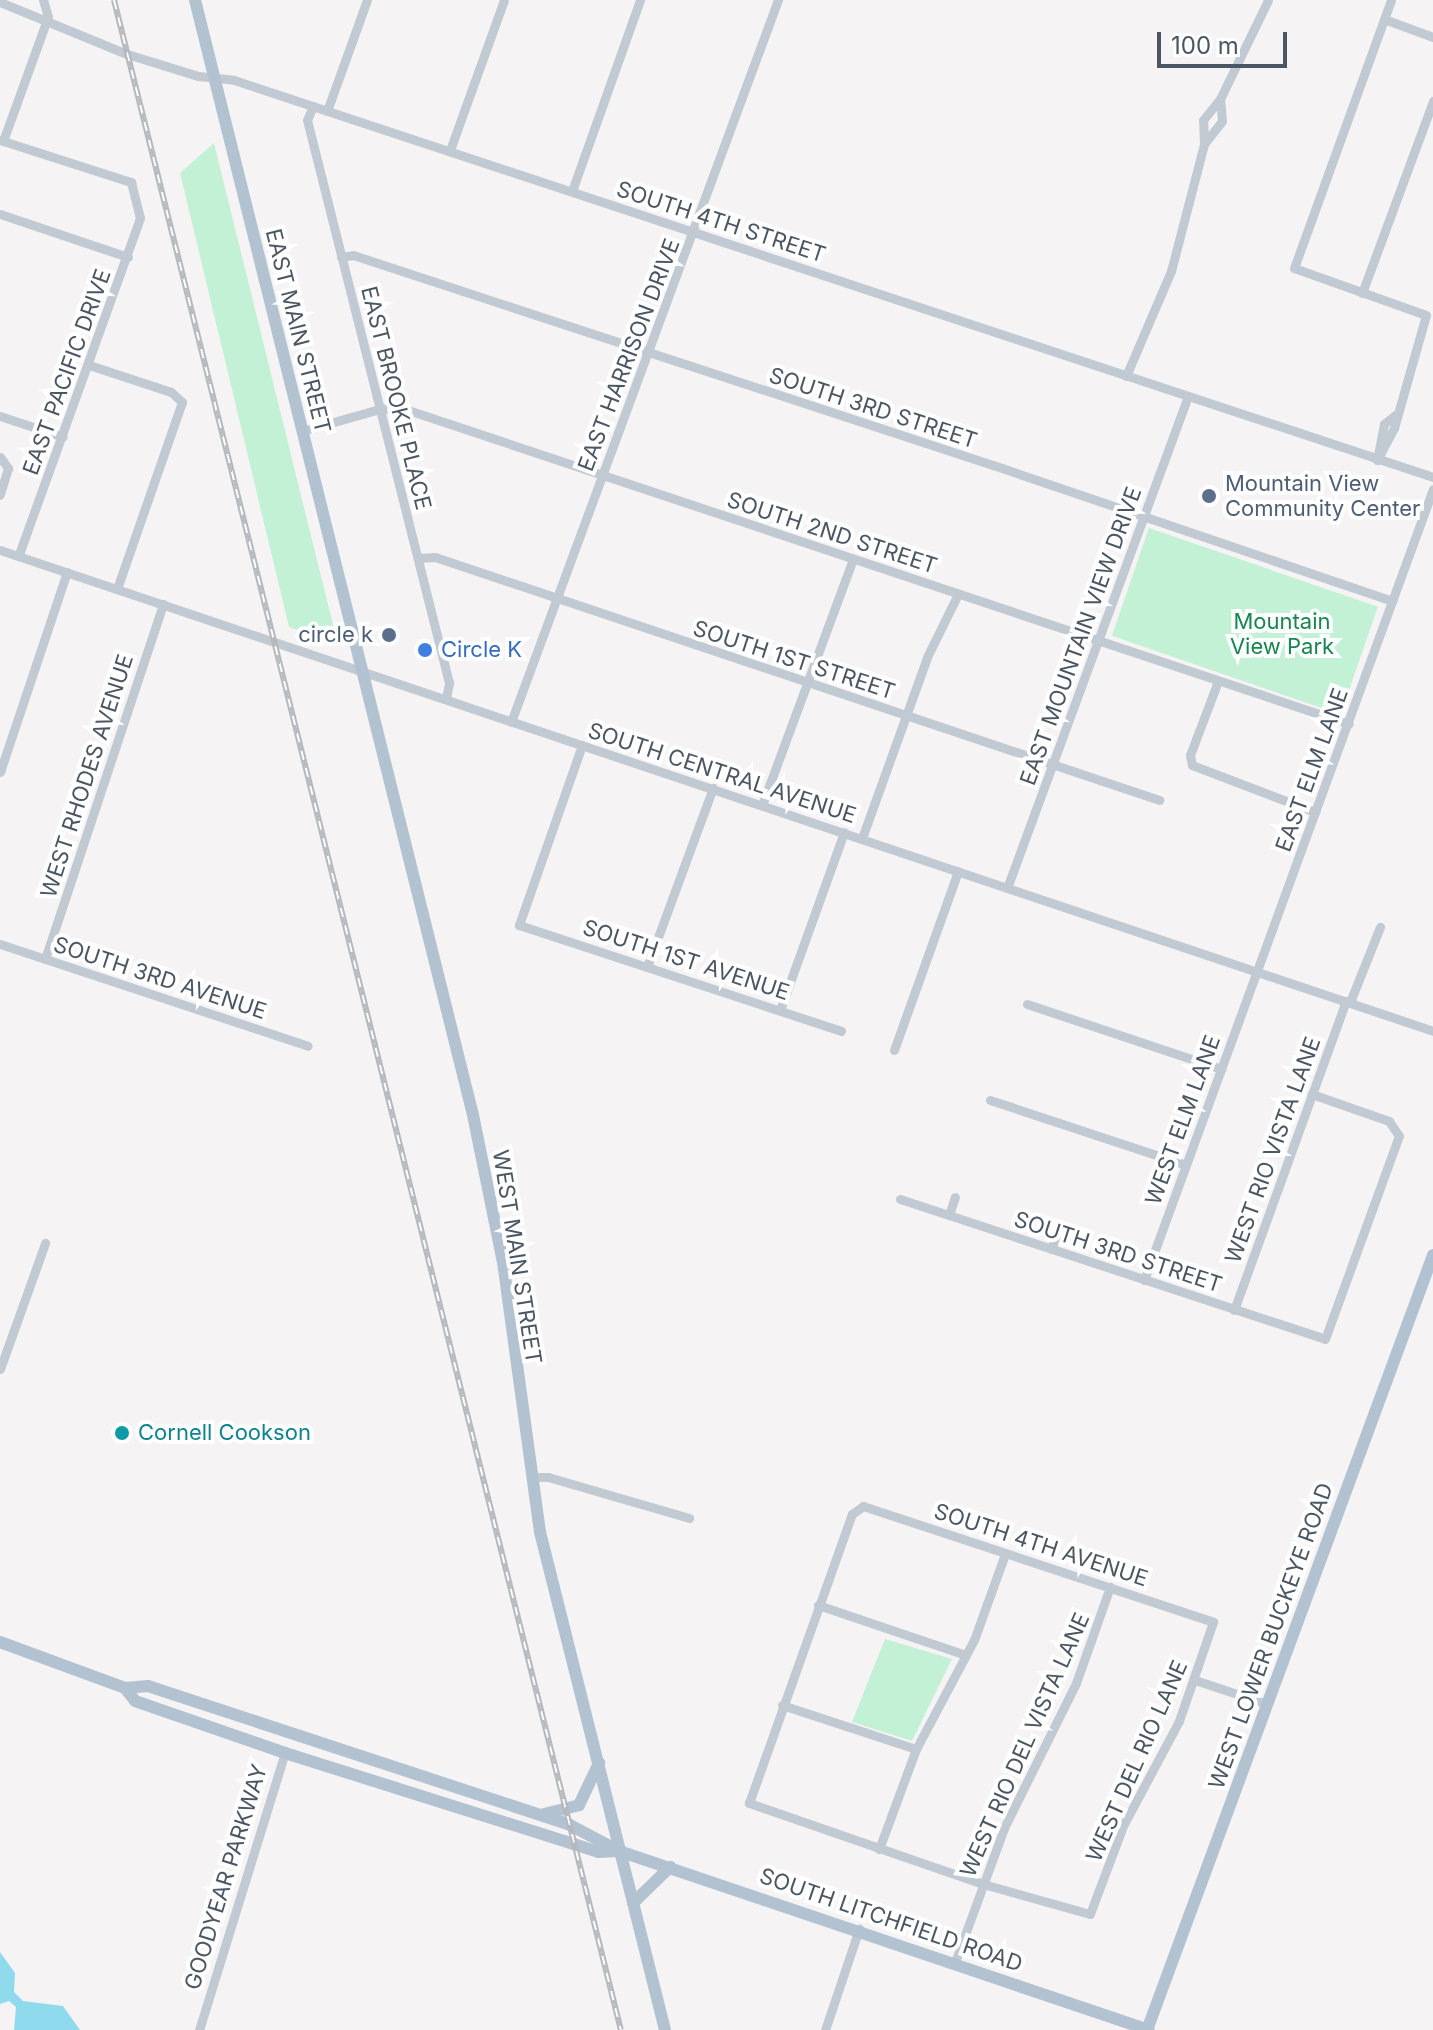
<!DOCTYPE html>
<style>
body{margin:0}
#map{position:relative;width:1433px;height:2030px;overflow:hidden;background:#f5f3f3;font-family:Inter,sans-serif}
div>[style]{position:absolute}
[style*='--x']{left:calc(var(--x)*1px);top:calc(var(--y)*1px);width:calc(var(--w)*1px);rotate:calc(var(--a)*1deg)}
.green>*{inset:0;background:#c3f1d5;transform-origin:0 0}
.water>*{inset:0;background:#90daee}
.minor>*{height:9px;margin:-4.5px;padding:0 4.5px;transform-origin:4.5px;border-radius:4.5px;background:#c1cad2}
.major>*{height:12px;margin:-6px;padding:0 6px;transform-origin:6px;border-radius:6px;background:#b3c2d1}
.rail>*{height:6px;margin-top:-3px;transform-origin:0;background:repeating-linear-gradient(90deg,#fff 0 9px,#b5b8bd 0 18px);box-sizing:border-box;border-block:2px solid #b5b8bd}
.dots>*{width:22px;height:22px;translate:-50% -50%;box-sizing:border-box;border:4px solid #fff;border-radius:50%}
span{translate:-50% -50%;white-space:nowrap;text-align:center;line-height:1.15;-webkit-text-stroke:8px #fff;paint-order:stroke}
.street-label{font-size:22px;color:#4a5661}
.service-label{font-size:22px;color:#4e5e75}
.left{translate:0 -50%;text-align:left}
.right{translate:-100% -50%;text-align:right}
.park-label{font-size:22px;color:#17864f}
.shop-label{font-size:22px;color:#366cbe}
.culture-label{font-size:22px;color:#0d838f}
.scale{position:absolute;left:1157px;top:32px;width:130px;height:36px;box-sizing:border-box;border:4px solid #4a5661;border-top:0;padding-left:10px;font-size:24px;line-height:28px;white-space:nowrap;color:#4a5661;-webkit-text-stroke:6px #fff;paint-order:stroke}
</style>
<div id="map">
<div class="green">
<i style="clip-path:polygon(214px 143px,334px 629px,327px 640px,289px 627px,180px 173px)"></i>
<i style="left:1149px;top:528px;width:242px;height:114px;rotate:19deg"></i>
<i style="clip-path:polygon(885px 1639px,952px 1659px,912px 1741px,852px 1722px)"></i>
</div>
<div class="water">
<i style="clip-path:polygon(0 1952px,15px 1973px,14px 1992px,23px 2001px,63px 2006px,80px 2030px,14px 2030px,16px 2007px,9px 2001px,0 2004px)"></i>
</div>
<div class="minor">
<i style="--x:0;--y:2;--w:137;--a:22.3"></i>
<i style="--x:127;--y:54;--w:74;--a:17.2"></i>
<i style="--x:198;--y:76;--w:36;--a:6"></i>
<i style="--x:234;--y:80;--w:1263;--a:18.32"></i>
<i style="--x:1384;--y:19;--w:52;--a:20.2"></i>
<i style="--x:313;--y:106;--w:15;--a:113"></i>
<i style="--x:307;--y:120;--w:581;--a:75.84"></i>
<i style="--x:449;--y:683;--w:16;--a:101"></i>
<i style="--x:327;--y:111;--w:118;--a:-70.2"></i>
<i style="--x:0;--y:140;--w:138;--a:17.8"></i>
<i style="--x:131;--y:182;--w:37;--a:76"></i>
<i style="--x:140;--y:218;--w:359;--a:109.8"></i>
<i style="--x:3;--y:141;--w:132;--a:-70.1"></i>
<i style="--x:48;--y:17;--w:18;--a:-106"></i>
<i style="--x:1204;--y:144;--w:29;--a:-52"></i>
<i style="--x:1222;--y:121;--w:22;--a:-95"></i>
<i style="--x:450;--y:150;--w:159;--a:-70.2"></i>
<i style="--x:572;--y:191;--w:203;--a:-70.4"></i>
<i style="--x:0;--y:214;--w:135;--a:18.6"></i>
<i style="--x:341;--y:257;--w:12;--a:-9"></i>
<i style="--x:353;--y:255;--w:674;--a:18.17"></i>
<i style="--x:993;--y:465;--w:422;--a:18.8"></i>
<i style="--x:1362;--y:293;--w:205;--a:-69.7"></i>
<i style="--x:89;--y:365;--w:86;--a:18.2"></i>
<i style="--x:171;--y:392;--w:15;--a:42"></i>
<i style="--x:182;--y:402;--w:198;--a:109.2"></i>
<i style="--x:1126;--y:376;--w:114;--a:-66.8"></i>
<i style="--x:1171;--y:271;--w:131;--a:-75.4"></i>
<i style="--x:1204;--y:144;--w:24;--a:-92"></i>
<i style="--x:1203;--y:120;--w:27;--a:-51"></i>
<i style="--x:1220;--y:99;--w:110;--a:-64.1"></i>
<i style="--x:0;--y:416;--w:66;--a:18.4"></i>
<i style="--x:302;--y:431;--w:81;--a:-15.8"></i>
<i style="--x:380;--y:409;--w:22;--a:-3"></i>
<i style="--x:402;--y:408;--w:998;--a:18.45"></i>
<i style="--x:0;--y:457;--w:14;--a:54"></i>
<i style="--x:8;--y:468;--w:28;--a:107"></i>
<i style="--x:1377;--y:460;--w:36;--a:-62"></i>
<i style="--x:1394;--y:428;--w:117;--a:-74.2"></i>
<i style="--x:1426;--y:315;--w:140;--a:-160.4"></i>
<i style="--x:1294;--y:268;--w:285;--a:-70.1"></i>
<i style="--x:1377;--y:460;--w:37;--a:-79"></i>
<i style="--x:1384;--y:424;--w:14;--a:-39"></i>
<i style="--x:0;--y:550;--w:1512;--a:18.55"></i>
<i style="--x:418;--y:558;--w:17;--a:-3"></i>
<i style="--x:435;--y:557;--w:764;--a:18.55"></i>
<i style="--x:1218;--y:681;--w:79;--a:110.7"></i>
<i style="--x:1190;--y:755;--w:10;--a:79"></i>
<i style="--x:1192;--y:765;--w:132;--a:20.9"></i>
<i style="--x:511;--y:722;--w:770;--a:-69.71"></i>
<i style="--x:582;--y:745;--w:191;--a:109.3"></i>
<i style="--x:519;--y:925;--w:339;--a:18.2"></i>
<i style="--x:0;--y:772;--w:211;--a:-71.5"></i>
<i style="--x:762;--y:805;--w:262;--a:-69.7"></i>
<i style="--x:862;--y:838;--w:192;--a:-70.2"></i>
<i style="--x:927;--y:657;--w:70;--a:-63.8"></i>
<i style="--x:1007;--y:888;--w:524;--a:-69.8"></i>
<i style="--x:0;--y:944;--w:324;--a:18.3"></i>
<i style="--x:45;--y:959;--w:374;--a:-71.6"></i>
<i style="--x:647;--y:967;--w:191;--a:-69.8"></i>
<i style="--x:1350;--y:1002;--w:81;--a:-68.2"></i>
<i style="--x:1027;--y:1004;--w:205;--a:18.5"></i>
<i style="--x:780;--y:1010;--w:189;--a:-70.2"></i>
<i style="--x:894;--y:1050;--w:190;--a:-70.3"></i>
<i style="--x:990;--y:1100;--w:206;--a:18.3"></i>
<i style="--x:900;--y:1199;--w:447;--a:18.2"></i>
<i style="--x:1325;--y:1339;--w:216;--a:-70"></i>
<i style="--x:1399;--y:1136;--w:18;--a:-124"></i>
<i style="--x:1389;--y:1121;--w:82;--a:-160.7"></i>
<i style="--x:949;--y:1215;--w:19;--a:-72"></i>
<i style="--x:1051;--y:1249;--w:22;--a:-68"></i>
<i style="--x:1144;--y:1280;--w:842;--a:-69.93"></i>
<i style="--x:1234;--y:1310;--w:329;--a:-70.1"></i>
<i style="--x:0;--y:1369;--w:134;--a:-70.3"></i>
<i style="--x:531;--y:1477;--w:17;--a:0"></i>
<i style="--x:548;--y:1477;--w:147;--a:16.2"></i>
<i style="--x:863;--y:1506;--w:369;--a:18.3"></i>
<i style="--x:1213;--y:1622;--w:105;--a:109"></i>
<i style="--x:1179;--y:1721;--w:119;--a:118.1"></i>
<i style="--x:1123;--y:1826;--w:94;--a:110.6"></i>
<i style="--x:1090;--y:1914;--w:111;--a:-164.3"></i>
<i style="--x:983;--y:1884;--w:248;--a:-160.9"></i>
<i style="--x:749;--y:1803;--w:307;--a:-70.4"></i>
<i style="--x:852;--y:1514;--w:14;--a:-36"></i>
<i style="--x:818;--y:1605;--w:156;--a:18.7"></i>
<i style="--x:1195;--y:1680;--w:76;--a:18.4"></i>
<i style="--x:782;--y:1705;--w:141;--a:18.2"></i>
<i style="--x:879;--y:1849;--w:107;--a:-69.7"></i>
<i style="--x:916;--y:1749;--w:123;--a:-62"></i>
<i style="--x:974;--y:1640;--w:91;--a:-70.2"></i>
<i style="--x:955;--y:1962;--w:143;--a:-69.9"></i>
<i style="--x:1004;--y:1828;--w:162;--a:-63.6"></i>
<i style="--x:1076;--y:1683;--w:102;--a:-70.5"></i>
<i style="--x:199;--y:2030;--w:290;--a:-72.8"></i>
<i style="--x:825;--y:2030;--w:107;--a:-71.4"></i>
</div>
<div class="major">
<i style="--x:195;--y:0;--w:1149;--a:76"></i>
<i style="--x:473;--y:1115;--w:150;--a:78.5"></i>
<i style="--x:503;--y:1262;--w:273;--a:82.2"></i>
<i style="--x:540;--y:1532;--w:513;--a:75.91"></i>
<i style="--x:0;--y:1642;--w:133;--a:20.2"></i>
<i style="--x:125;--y:1688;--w:23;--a:-5"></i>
<i style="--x:148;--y:1686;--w:444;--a:18.2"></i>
<i style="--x:570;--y:1825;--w:55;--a:28"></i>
<i style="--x:619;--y:1851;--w:559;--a:18.66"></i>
<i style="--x:125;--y:1688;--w:16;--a:52"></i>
<i style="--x:135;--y:1701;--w:159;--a:19.1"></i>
<i style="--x:285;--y:1753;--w:329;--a:17.5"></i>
<i style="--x:599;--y:1852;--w:20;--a:-3"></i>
<i style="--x:544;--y:1814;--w:36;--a:-14"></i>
<i style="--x:579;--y:1805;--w:47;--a:-64.5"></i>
<i style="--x:633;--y:1903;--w:52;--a:-44.2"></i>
<i style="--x:1147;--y:2030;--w:826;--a:-69.74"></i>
</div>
<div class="rail">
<i style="--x:114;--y:0;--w:2092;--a:75.98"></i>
</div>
<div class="dots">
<i style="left:1209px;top:496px;background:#5c6f8a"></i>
<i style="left:389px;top:635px;background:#5c6f8a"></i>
<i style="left:425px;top:650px;background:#3f7fe0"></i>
<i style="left:122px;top:1433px;background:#0f9aa8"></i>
</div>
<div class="street-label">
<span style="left:721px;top:222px;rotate:18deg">SOUTH 4TH STREET</span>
<span style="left:298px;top:331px;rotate:76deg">EAST MAIN STREET</span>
<span style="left:629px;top:355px;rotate:-69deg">EAST HARRISON DRIVE</span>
<span style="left:67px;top:372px;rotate:-70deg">EAST PACIFIC DRIVE</span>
<span style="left:396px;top:398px;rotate:76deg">EAST BROOKE PLACE</span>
<span style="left:873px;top:408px;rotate:18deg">SOUTH 3RD STREET</span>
<span style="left:832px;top:533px;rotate:18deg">SOUTH 2ND STREET</span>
<span style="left:1081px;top:636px;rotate:-70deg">EAST MOUNTAIN VIEW DRIVE</span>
<span style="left:794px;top:660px;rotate:18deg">SOUTH 1ST STREET</span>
<span style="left:1312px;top:770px;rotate:-70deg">EAST ELM LANE</span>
<span style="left:722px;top:773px;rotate:18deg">SOUTH CENTRAL AVENUE</span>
<span style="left:87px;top:776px;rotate:-72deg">WEST RHODES AVENUE</span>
<span style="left:686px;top:960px;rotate:18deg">SOUTH 1ST AVENUE</span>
<span style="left:160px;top:978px;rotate:18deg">SOUTH 3RD AVENUE</span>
<span style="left:1183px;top:1120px;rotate:-70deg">WEST ELM LANE</span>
<span style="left:1273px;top:1150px;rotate:-70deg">WEST RIO VISTA LANE</span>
<span style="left:1118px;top:1252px;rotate:18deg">SOUTH 3RD STREET</span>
<span style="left:517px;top:1257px;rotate:81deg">WEST MAIN STREET</span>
<span style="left:1041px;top:1545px;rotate:18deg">SOUTH 4TH AVENUE</span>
<span style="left:1271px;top:1636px;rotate:-70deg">WEST LOWER BUCKEYE ROAD</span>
<span style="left:1025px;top:1745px;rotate:-66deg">WEST RIO DEL VISTA LANE</span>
<span style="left:1137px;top:1761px;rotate:-66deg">WEST DEL RIO LANE</span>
<span style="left:226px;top:1877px;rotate:-73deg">GOODYEAR PARKWAY</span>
<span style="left:891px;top:1920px;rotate:19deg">SOUTH LITCHFIELD ROAD</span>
</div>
<div class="service-label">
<span class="left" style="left:1225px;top:496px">Mountain View<br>Community Center</span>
<span class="right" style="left:373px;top:635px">circle k</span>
</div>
<div class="park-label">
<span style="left:1282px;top:634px">Mountain<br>View Park</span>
</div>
<div class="shop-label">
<span class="left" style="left:441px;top:650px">Circle K</span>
</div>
<div class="culture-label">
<span class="left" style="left:138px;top:1433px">Cornell Cookson</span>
</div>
<div class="scale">100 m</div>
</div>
